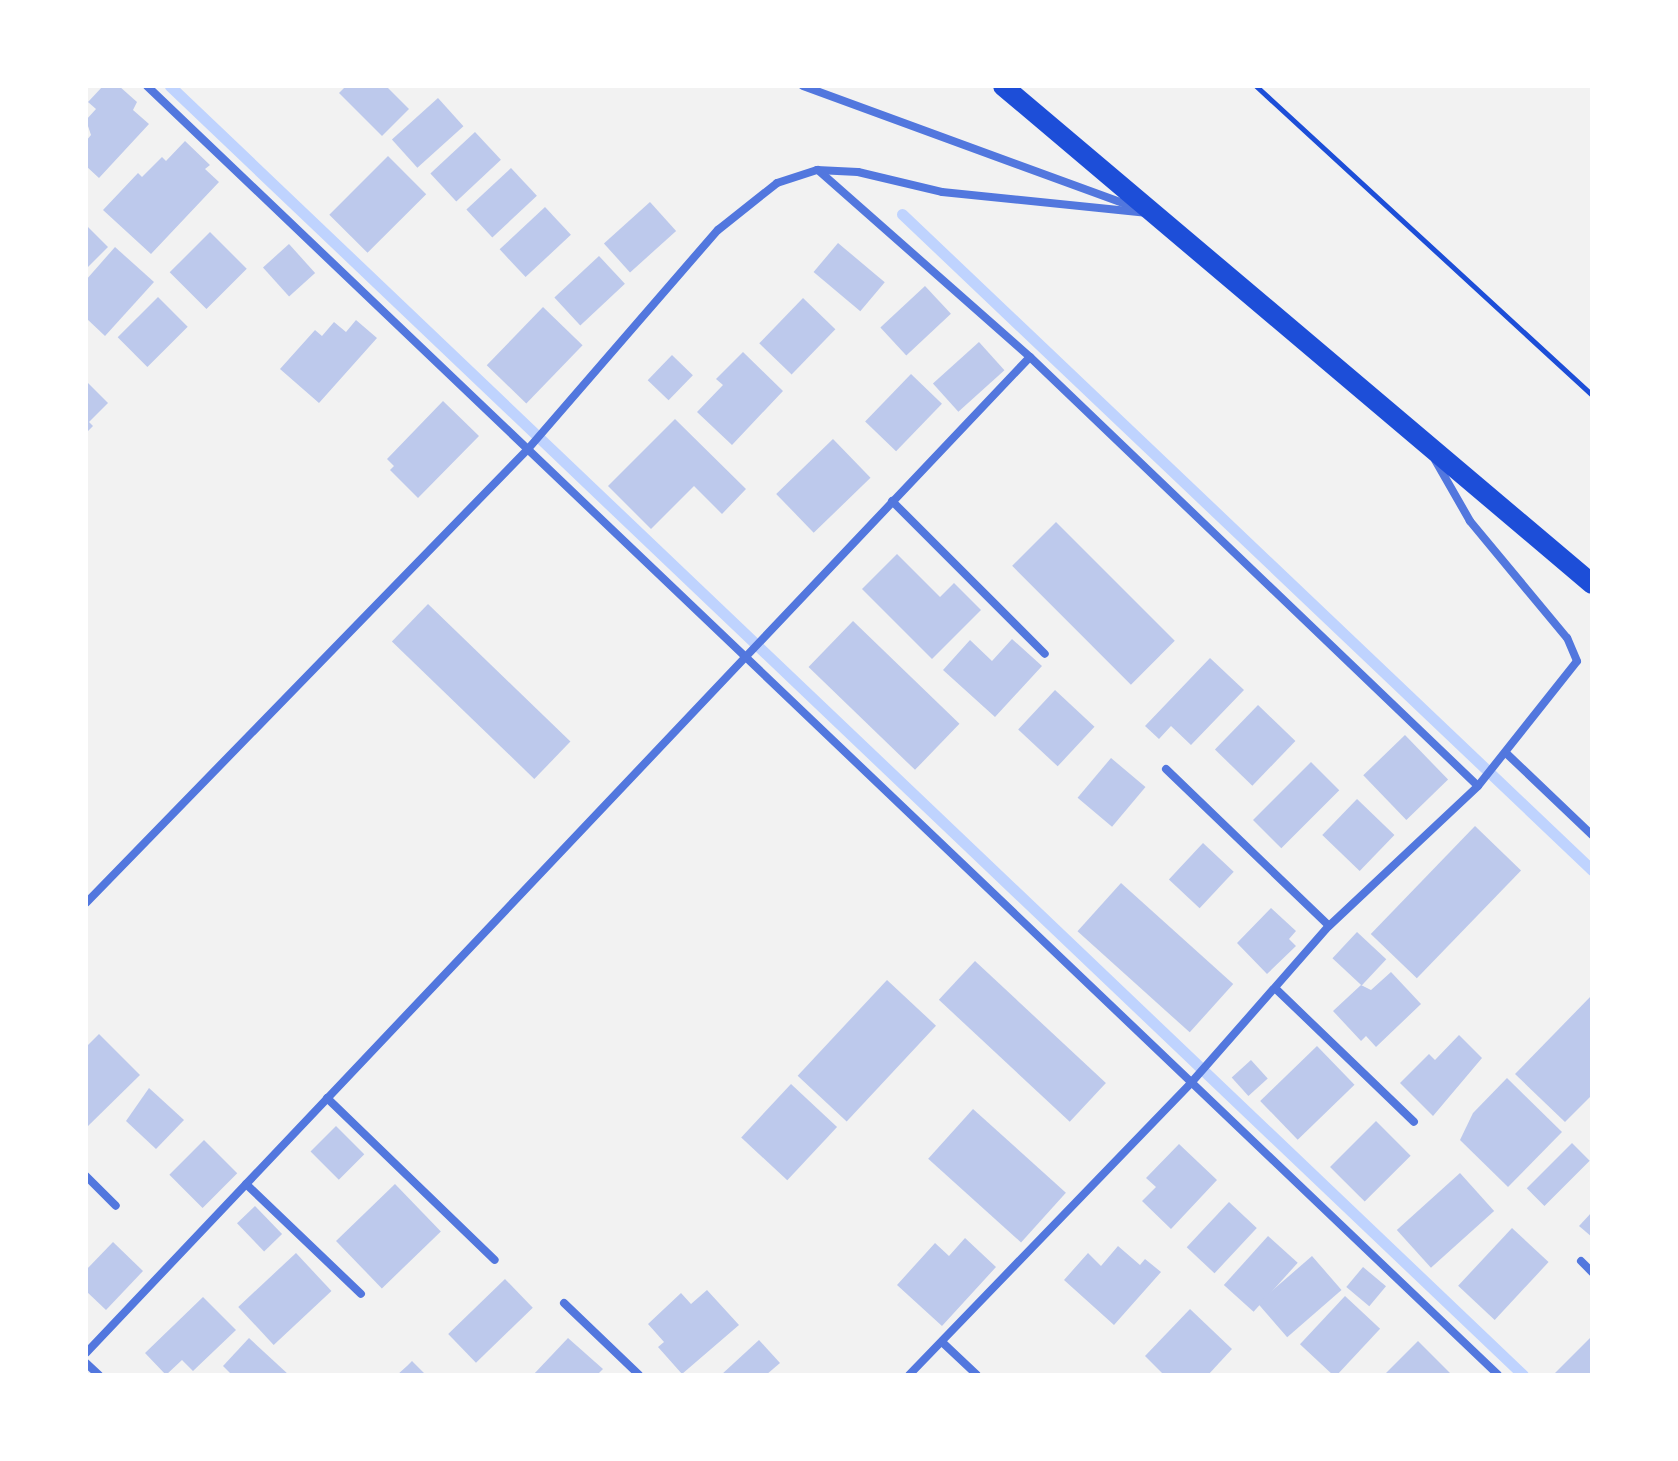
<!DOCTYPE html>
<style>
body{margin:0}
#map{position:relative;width:1678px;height:1461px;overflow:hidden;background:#f2f2f2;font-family:"Sofia Sans Condensed",sans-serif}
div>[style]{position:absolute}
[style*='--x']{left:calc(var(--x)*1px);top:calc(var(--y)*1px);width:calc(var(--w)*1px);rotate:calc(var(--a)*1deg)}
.stream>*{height:11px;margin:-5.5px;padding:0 5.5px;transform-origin:5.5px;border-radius:5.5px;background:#bfd3fe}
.building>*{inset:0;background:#bdc9ec;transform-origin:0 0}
.path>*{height:5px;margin:-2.5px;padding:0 2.5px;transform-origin:2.5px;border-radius:2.5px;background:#1d4ed8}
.minor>*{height:8px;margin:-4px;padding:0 4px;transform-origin:4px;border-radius:4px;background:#5277de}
.primary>*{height:20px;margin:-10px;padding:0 10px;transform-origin:10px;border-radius:10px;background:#1d4ed8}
span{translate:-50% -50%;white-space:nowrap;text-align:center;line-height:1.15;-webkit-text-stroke:7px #fff;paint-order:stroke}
.frame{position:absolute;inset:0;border:88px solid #fff;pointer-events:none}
</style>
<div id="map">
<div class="stream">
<i style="--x:170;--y:86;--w:1869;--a:43.61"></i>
<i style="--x:902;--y:214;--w:952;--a:43.55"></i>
</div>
<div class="building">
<i style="clip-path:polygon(103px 86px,119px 86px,137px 102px,133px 110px,149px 124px,99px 178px,86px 166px,86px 141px,91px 135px,86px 120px,96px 109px,88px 102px)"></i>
<i style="clip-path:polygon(346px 86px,386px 86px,409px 109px,382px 136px,339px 93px)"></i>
<i style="left:438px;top:98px;width:38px;height:62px;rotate:48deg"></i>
<i style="left:475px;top:132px;width:38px;height:61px;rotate:47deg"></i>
<i style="clip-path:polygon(185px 141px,210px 165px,205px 169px,219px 182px,151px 254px,103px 210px,138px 173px,142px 177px,162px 157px,166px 161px)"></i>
<i style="left:388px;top:156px;width:54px;height:83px;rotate:45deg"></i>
<i style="left:511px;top:168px;width:38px;height:61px;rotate:47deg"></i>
<i style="left:650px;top:202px;width:39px;height:62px;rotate:48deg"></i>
<i style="left:545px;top:207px;width:38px;height:62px;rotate:47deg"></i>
<i style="clip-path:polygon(86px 225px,108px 247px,86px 269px)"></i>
<i style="left:210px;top:232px;width:52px;height:57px;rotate:45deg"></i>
<i style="left:838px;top:243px;width:61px;height:38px;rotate:40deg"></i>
<i style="left:289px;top:244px;width:39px;height:35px;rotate:48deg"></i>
<i style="clip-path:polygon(115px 247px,154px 282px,105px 336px,86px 318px,86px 280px)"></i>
<i style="left:599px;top:256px;width:38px;height:61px;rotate:47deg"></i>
<i style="left:925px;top:286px;width:38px;height:61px;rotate:47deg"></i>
<i style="left:158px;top:297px;width:42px;height:57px;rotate:45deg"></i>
<i style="left:803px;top:298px;width:45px;height:63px;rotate:44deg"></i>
<i style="left:543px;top:307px;width:55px;height:81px;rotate:44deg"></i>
<i style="clip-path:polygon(356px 320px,377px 338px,319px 403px,280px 369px,315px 330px,322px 336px,334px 322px,346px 332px)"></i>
<i style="left:979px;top:342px;width:38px;height:62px;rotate:48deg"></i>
<i style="clip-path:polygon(743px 352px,783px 391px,732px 445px,697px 412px,723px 385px,716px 379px)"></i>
<i style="left:672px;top:355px;width:29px;height:35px;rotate:44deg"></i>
<i style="left:911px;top:374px;width:43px;height:66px;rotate:44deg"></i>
<i style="clip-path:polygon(86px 381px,108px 403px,89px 422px,93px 426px,86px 433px)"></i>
<i style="clip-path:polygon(443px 401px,479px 436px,418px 498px,390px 470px,394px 466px,387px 459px)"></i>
<i style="clip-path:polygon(675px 419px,746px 489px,722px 514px,694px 486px,651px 529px,608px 486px)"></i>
<i style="left:833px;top:439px;width:54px;height:79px;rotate:46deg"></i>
<i style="left:1056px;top:522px;width:168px;height:62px;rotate:45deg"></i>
<i style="clip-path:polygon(897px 554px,940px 597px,954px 583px,981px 610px,932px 659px,862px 589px)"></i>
<i style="left:428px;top:604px;width:198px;height:52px;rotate:44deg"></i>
<i style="left:853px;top:621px;width:148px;height:64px;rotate:44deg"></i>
<i style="clip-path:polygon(1012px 639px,1042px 666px,995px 717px,943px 670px,970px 640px,992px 661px)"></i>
<i style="clip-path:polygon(1210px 658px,1244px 690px,1191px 745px,1171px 726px,1159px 739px,1145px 726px)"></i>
<i style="left:1055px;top:690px;width:54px;height:54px;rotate:43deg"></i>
<i style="left:1258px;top:705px;width:52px;height:62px;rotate:44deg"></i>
<i style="left:1405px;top:735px;width:62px;height:58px;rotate:46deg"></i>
<i style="left:1111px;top:758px;width:45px;height:52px;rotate:40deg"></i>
<i style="left:1311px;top:762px;width:40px;height:82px;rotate:45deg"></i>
<i style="left:1357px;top:799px;width:52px;height:50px;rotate:44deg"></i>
<i style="left:1475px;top:826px;width:64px;height:150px;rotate:44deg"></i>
<i style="left:1203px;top:843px;width:42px;height:50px;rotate:43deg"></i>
<i style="left:1121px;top:883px;width:151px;height:65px;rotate:42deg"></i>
<i style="clip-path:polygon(1271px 908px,1296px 931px,1289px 939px,1296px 946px,1267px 974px,1237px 943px)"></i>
<i style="left:1357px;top:932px;width:40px;height:36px;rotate:43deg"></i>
<i style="left:975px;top:961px;width:179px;height:53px;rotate:43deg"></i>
<i style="clip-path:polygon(1391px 972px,1421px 1004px,1376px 1047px,1366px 1036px,1361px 1041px,1333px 1011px,1361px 985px,1371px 990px)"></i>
<i style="left:887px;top:980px;width:67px;height:131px;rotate:43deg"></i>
<i style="clip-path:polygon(1592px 995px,1592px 1095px,1565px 1122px,1515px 1074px)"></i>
<i style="clip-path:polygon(99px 1034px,140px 1075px,86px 1128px,86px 1047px)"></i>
<i style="clip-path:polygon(1459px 1035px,1482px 1058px,1433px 1116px,1400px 1083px,1429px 1054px,1435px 1060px)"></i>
<i style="left:1317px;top:1046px;width:54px;height:79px;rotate:46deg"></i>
<i style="left:1251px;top:1060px;width:25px;height:26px;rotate:48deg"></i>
<i style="clip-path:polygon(1507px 1078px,1562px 1132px,1508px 1187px,1460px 1140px,1473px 1113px)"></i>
<i style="left:791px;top:1084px;width:63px;height:73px;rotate:43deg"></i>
<i style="clip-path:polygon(149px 1088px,184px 1120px,156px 1149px,126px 1121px)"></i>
<i style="left:973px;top:1109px;width:125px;height:67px;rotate:42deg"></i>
<i style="left:1376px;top:1121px;width:49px;height:65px;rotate:45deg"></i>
<i style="left:336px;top:1126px;width:40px;height:36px;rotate:45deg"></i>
<i style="left:204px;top:1140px;width:47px;height:49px;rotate:45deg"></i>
<i style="left:1572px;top:1143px;width:25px;height:64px;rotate:45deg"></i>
<i style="clip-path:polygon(1179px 1144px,1217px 1180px,1171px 1229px,1142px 1201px,1156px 1187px,1146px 1178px)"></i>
<i style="left:1460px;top:1173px;width:51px;height:85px;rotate:48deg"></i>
<i style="left:395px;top:1184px;width:66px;height:82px;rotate:46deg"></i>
<i style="left:1229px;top:1202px;width:38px;height:62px;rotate:43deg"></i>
<i style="left:255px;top:1206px;width:39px;height:25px;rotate:46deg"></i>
<i style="clip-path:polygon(1592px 1212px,1592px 1237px,1579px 1226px)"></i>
<i style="left:1512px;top:1228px;width:50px;height:79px;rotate:43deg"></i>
<i style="left:1268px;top:1236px;width:40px;height:66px;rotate:42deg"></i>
<i style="clip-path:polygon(965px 1238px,996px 1267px,942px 1326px,897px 1285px,935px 1243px,949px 1256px)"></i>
<i style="clip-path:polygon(113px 1242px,143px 1271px,106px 1310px,86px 1291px,86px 1270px)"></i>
<i style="clip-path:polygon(1118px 1246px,1140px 1265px,1145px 1259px,1161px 1272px,1114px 1325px,1064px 1280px,1088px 1253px,1101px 1266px)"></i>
<i style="left:296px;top:1253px;width:52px;height:79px;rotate:47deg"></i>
<i style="left:1312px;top:1256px;width:45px;height:72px;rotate:49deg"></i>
<i style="left:1363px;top:1267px;width:30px;height:26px;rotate:40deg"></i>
<i style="left:505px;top:1279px;width:40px;height:79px;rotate:46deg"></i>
<i style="clip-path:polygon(707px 1290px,739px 1325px,682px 1374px,658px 1347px,664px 1342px,648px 1324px,681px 1293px,691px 1304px)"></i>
<i style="left:1345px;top:1296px;width:48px;height:66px;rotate:43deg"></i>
<i style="clip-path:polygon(203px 1297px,236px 1330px,193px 1371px,182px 1360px,166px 1375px,145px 1353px)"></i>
<i style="clip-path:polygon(1190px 1309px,1232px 1349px,1208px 1375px,1164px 1375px,1145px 1356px)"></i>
<i style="clip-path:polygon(1592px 1336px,1592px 1375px,1553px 1375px)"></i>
<i style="clip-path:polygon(249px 1338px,289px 1375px,232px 1375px,223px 1366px)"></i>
<i style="clip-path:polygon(568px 1338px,603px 1369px,597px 1375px,533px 1375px)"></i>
<i style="clip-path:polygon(759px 1340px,780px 1363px,766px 1375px,721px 1375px)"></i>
<i style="clip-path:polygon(1418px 1341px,1452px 1375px,1384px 1375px)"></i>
<i style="clip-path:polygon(412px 1361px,426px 1375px,397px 1375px,407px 1366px)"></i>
</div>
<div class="path">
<i style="--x:1256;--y:86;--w:456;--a:42.6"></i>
</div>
<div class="minor">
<i style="--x:147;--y:86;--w:1867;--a:43.65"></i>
<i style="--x:803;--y:86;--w:356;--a:20.1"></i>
<i style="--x:818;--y:170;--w:283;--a:41.4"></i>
<i style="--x:1030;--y:357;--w:620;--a:43.76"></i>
<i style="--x:892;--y:501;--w:216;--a:45"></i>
<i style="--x:1506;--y:753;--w:119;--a:43.6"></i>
<i style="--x:1166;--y:769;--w:226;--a:43.9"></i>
<i style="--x:86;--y:903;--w:634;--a:-45.77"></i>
<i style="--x:528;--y:449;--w:290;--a:-49.1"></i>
<i style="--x:718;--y:230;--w:75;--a:-38.5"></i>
<i style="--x:777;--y:183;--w:42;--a:-18"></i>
<i style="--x:817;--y:170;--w:41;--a:2.8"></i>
<i style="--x:858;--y:172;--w:86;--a:13.4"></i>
<i style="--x:942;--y:192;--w:207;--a:5.8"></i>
<i style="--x:1277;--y:990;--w:190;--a:43.9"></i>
<i style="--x:327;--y:1098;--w:233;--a:44"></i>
<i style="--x:86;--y:1176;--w:42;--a:45"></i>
<i style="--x:246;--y:1184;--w:159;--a:43.7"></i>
<i style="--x:1581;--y:1261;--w:16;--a:45"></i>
<i style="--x:564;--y:1303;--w:104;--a:43.8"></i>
<i style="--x:942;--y:1342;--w:48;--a:43.3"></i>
<i style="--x:86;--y:1353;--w:1372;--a:-46.54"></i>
<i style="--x:86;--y:1363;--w:18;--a:43"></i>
<i style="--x:909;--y:1375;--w:405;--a:-46"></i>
<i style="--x:1190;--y:1084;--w:210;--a:-48.7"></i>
<i style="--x:1329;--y:926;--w:204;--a:-43.2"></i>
<i style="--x:1478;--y:786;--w:159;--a:-51.6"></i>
<i style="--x:1577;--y:661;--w:25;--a:-113"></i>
<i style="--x:1567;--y:638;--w:152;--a:-129.7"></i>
<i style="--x:1470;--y:521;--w:70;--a:-119.8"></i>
</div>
<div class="primary">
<i style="--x:1003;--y:86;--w:771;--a:40.21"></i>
</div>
<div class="frame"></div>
</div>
